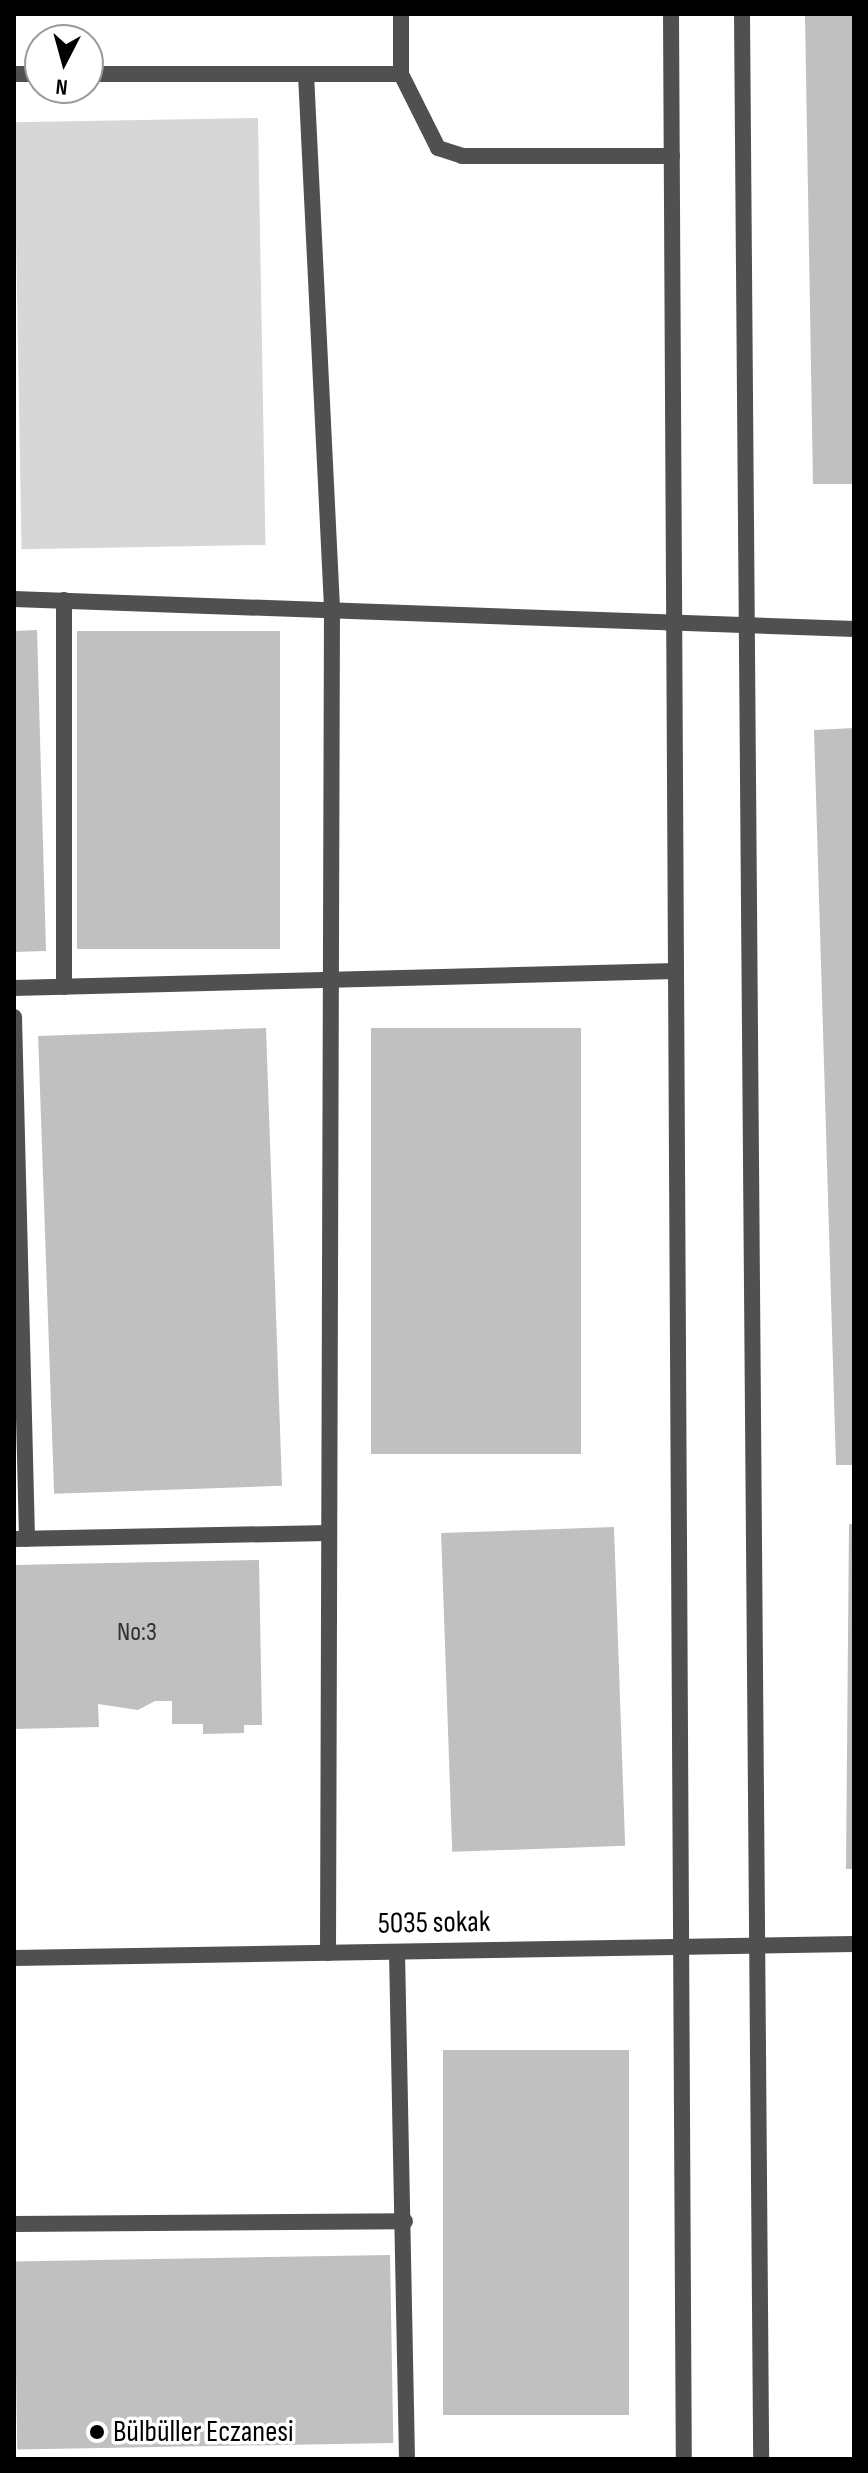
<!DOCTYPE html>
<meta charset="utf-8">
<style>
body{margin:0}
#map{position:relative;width:868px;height:2473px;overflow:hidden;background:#fff;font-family:"Sofia Sans Condensed",sans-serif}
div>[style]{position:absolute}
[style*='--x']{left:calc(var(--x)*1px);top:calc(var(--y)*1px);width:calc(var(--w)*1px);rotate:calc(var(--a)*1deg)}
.green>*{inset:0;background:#d7d7d7;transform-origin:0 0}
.building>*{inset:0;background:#c0c0c0;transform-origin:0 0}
.lane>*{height:16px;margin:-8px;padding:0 8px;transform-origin:8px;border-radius:8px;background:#505050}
.street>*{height:16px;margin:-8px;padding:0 8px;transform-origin:8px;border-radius:8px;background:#505050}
.dots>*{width:22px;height:22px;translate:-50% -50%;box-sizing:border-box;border:4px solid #fff;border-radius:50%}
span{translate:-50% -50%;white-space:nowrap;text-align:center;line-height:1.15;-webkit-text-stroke:7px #fff;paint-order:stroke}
.number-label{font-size:26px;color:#303030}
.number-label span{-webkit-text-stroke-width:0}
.street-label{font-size:30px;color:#000}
.poi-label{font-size:30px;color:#000}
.left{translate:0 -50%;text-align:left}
.frame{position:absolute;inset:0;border:16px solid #000;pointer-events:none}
.north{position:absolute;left:24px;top:24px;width:80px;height:80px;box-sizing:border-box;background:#fff;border:2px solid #999;border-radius:50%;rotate:186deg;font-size:22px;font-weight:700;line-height:32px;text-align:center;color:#000}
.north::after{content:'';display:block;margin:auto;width:28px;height:36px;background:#000;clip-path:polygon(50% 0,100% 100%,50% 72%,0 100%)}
</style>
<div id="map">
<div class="green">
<i style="left:258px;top:118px;width:427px;height:244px;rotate:89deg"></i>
</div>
<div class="building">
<i style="clip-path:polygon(805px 14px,854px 14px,854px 484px,813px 484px)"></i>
<i style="clip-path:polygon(37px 630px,46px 951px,14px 952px,14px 631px)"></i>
<i style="left:280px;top:631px;width:318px;height:203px;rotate:90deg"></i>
<i style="clip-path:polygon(854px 728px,854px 1465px,836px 1465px,814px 730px)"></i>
<i style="left:266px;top:1028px;width:458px;height:228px;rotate:88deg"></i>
<i style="left:371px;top:1028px;width:210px;height:426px"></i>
<i style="clip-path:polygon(849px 1524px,854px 1524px,854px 1869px,846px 1869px)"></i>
<i style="left:614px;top:1527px;width:319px;height:173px;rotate:88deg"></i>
<i style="clip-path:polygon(259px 1560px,262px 1725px,244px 1725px,244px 1733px,203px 1734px,203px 1724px,172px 1724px,172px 1701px,155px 1701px,138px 1710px,98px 1704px,99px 1727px,14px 1729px,14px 1565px)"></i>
<i style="left:629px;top:2050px;width:365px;height:186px;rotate:90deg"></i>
<i style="left:390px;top:2255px;width:188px;height:376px;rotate:89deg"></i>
</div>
<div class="lane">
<i style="--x:14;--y:74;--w:26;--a:0"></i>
<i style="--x:88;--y:74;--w:313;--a:0"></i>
<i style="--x:401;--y:74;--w:60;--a:-90"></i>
<i style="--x:306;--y:74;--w:535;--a:87.21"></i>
<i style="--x:401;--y:74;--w:83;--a:63.4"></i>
<i style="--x:438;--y:148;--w:25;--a:18"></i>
<i style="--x:462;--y:156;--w:210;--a:0"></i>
<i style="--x:64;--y:987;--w:387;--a:-90"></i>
<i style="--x:14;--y:988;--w:662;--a:-1.47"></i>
<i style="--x:14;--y:1017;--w:522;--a:88.57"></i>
<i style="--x:14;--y:1539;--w:315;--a:-1.1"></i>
<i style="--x:397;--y:1952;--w:507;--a:88.87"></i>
<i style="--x:14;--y:2224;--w:391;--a:-0.4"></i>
</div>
<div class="street">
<i style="--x:671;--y:14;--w:2445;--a:89.7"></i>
<i style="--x:742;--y:14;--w:2445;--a:89.55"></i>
<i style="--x:14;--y:599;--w:841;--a:2.05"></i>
<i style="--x:328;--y:1953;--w:1345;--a:-89.83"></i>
<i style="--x:14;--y:1958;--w:840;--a:-0.95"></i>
</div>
<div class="dots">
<i style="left:97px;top:2432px;background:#000"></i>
</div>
<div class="number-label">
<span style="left:137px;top:1633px">No:3</span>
</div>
<div class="street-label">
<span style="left:434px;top:1923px;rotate:-1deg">5035 sokak</span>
</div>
<div class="poi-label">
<span class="left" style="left:113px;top:2432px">Bülbüller Eczanesi</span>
</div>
<div class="frame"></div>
<div class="north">N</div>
</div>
